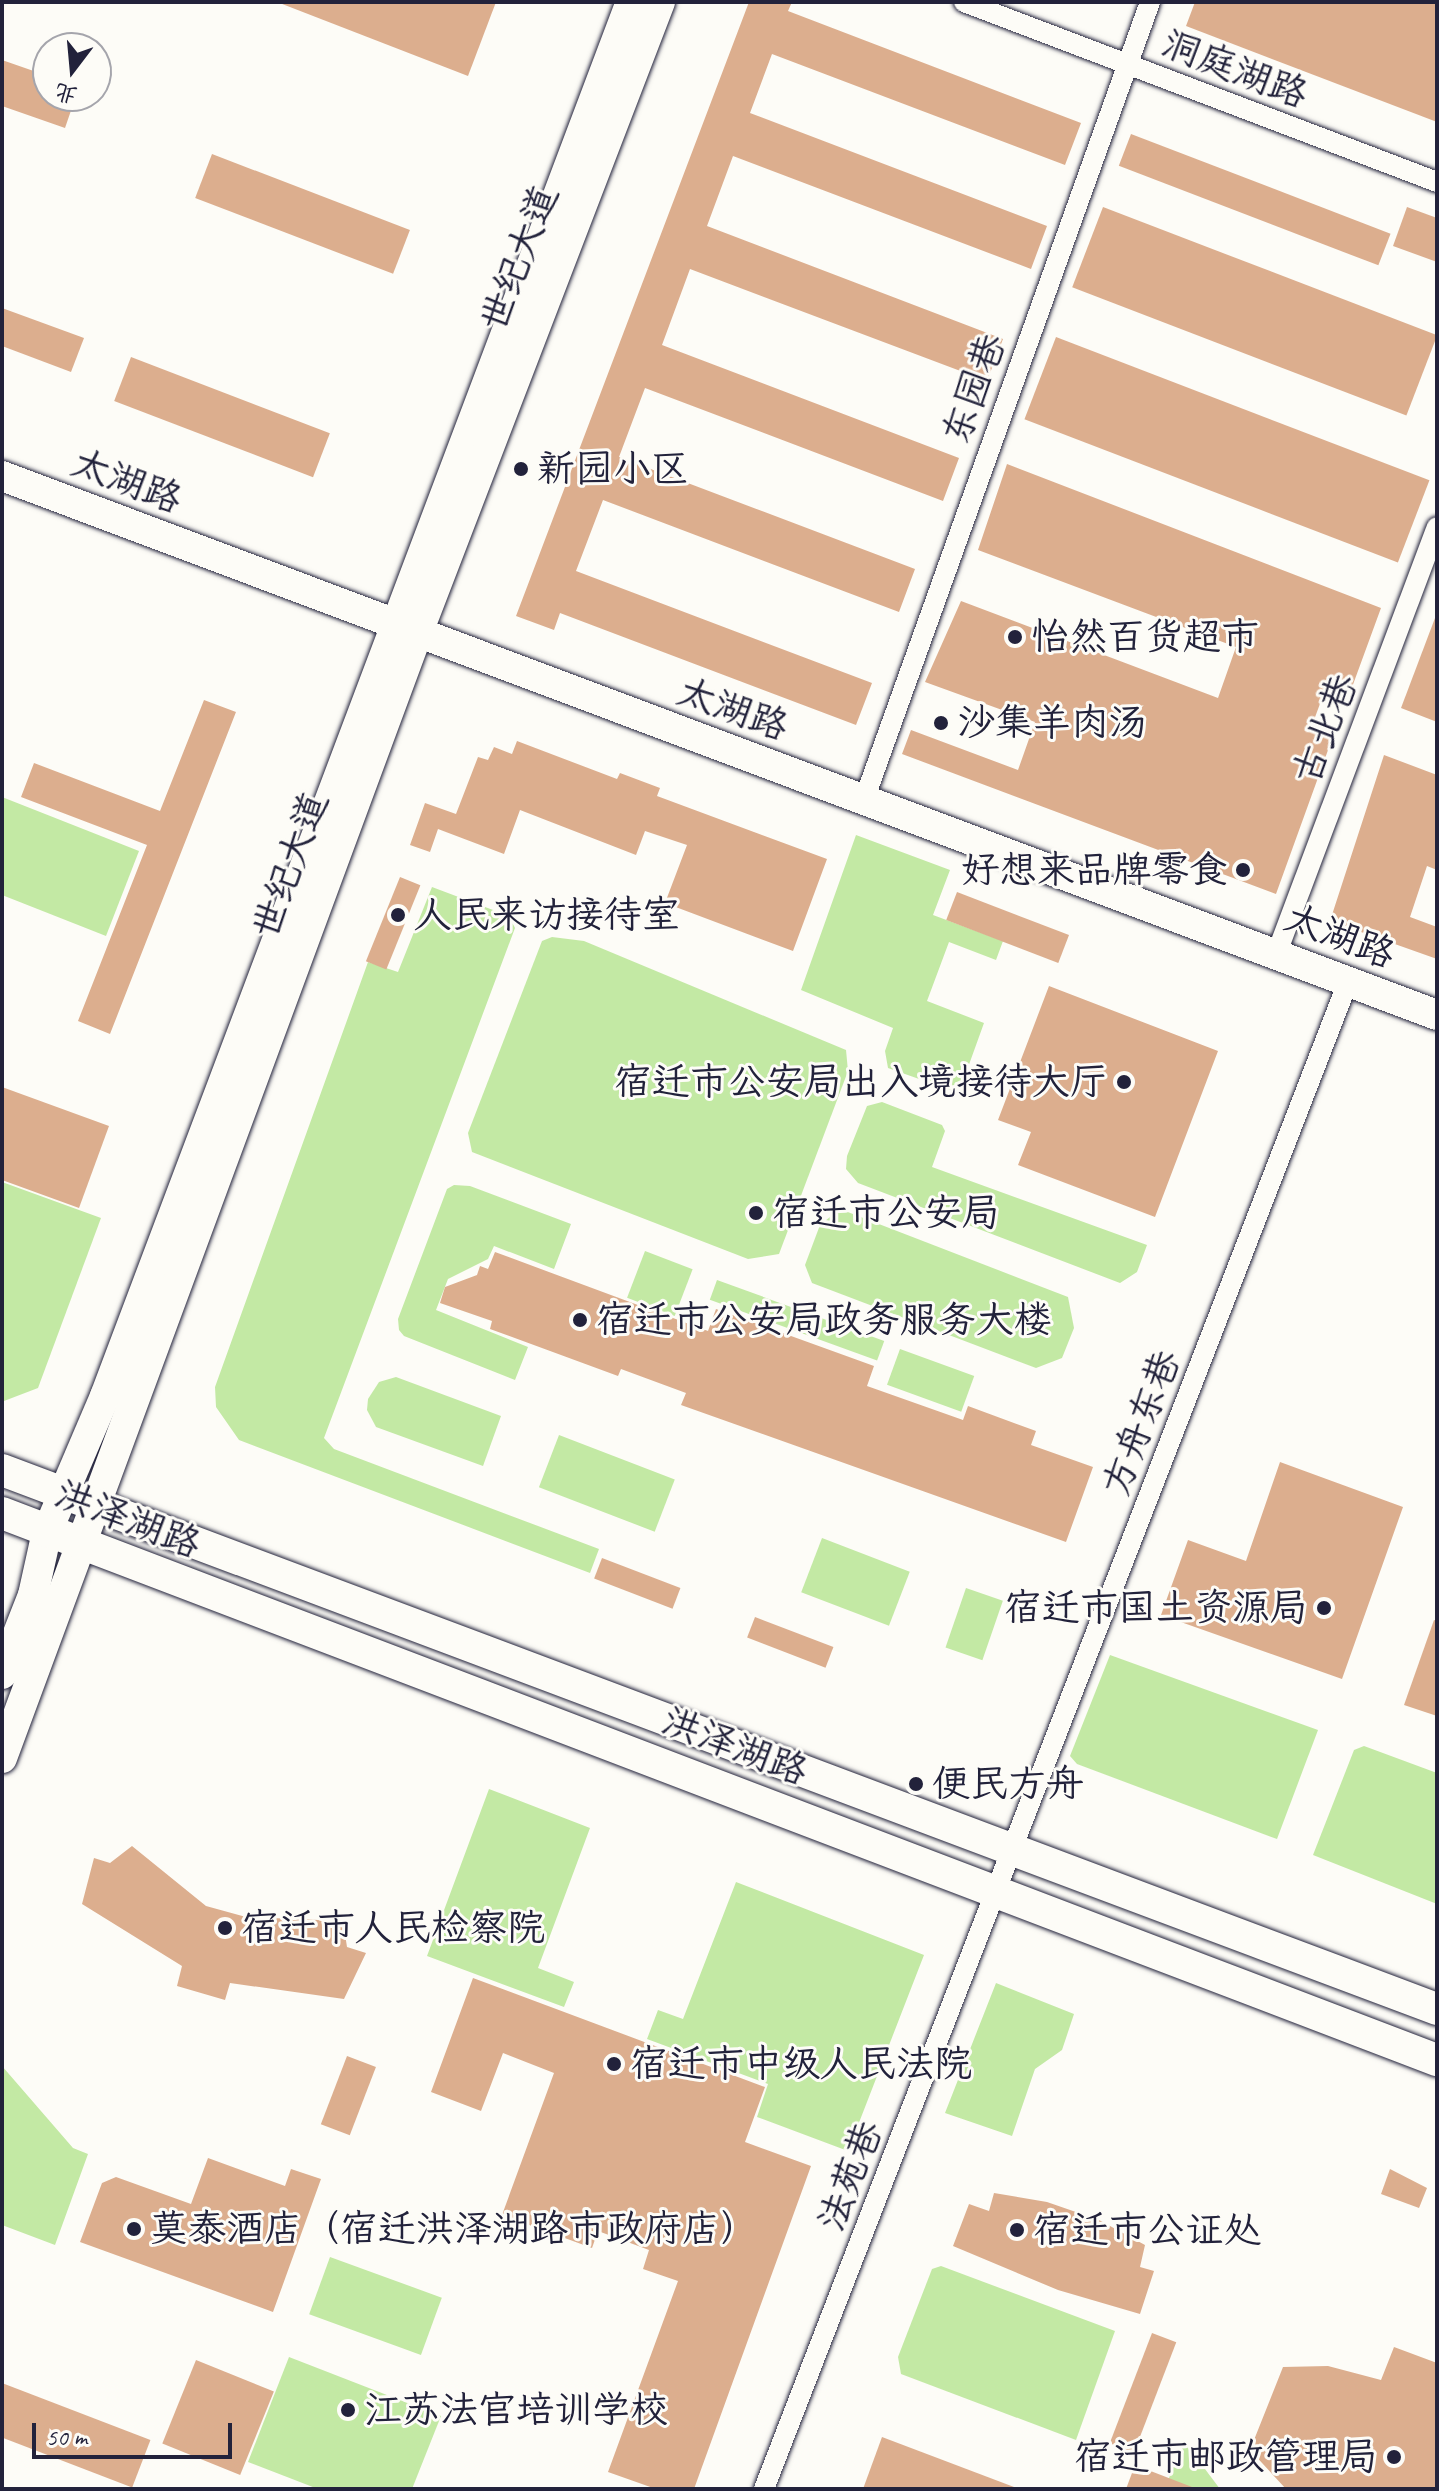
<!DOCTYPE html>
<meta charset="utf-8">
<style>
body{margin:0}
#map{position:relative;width:1439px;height:2491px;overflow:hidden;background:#fdfcf7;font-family:Caveat,"LXGW WenKai TC",sans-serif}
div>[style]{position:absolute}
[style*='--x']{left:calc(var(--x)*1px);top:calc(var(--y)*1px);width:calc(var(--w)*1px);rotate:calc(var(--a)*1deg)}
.green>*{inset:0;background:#c3e9a4;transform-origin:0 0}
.building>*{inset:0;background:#dcae8e;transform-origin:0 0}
.roads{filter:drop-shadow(0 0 2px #22223b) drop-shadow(0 0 2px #22223b)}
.street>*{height:20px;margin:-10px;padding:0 10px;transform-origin:10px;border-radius:10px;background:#fdfcf7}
.secondary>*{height:30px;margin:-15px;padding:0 15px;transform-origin:15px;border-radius:15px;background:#fdfcf7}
.primary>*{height:32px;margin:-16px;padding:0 16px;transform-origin:16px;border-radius:16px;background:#fdfcf7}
.dots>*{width:22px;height:22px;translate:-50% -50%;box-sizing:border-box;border:4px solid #fdfcf7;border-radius:50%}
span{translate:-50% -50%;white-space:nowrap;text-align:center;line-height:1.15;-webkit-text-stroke:6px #fdfcf7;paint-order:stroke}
.street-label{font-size:38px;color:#22223b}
.poi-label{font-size:38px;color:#22223b}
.left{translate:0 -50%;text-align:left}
.right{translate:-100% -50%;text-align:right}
.frame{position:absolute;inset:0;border:4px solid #22223b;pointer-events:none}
.north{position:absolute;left:32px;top:32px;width:80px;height:80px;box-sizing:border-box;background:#fdfcf7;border:2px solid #a5a5ac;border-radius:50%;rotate:196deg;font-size:22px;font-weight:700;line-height:32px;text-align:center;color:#22223b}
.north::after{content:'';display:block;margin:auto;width:28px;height:36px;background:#22223b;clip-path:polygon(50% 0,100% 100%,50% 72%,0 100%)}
.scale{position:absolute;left:32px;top:2423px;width:200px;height:36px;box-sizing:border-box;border:4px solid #22223b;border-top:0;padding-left:10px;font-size:24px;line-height:28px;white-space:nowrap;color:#22223b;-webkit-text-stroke:6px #fdfcf7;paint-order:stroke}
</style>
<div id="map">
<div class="green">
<i style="clip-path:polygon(2px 797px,139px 851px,106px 936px,2px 895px)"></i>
<i style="clip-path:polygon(856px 835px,950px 870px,933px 915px,1003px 941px,996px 960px,949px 942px,927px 1001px,984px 1023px,962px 1084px,953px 1091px,888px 1068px,885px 1051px,893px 1028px,801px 990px)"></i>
<i style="clip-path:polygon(432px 887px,509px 916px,515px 928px,324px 1438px,334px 1449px,599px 1549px,590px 1573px,239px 1440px,216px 1407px,215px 1387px,368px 962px,398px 972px)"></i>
<i style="clip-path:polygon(552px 937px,584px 941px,846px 1050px,848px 1071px,779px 1254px,748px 1259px,472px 1152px,468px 1133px,542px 941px)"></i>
<i style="clip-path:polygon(882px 1102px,942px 1125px,945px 1131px,932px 1167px,1147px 1245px,1137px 1272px,1120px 1283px,858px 1183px,846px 1169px,847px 1156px,867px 1106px)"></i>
<i style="clip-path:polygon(2px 1182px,101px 1218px,38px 1388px,4px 1401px)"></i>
<i style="clip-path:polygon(454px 1185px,470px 1186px,571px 1224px,554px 1269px,494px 1246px,488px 1259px,448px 1279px,436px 1310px,528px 1347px,515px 1380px,404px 1336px,399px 1330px,398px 1319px,447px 1189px)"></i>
<i style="clip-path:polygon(840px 1209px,1068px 1297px,1074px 1328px,1062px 1358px,1036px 1368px,812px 1283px,805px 1265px,820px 1225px)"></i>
<i style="left:645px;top:1251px;width:51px;height:50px;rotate:21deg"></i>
<i style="left:717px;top:1280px;width:178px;height:21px;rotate:20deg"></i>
<i style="left:900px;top:1349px;width:79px;height:38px;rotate:20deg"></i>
<i style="clip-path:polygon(396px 1377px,501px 1416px,483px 1466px,376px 1427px,367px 1410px,368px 1399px,379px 1382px)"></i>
<i style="left:559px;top:1435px;width:124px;height:56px;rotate:21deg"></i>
<i style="left:822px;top:1538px;width:94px;height:58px;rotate:21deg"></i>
<i style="left:966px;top:1588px;width:39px;height:63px;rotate:19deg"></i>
<i style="clip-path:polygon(1110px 1655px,1318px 1730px,1277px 1839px,1077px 1764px,1070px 1756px)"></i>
<i style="clip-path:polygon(1364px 1746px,1437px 1773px,1437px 1904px,1313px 1855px,1354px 1750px)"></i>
<i style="clip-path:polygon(489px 1789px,590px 1828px,538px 1968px,574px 1982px,564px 2007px,427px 1956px)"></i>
<i style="clip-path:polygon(736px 1882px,924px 1955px,848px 2151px,757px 2117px,768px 2084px,647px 2039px,658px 2010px,683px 2019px)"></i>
<i style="clip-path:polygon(996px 1983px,1074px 2014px,1062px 2050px,1035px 2069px,1012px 2136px,945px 2113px)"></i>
<i style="clip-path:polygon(2px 2066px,73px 2148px,88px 2154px,55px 2245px,2px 2225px)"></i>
<i style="left:330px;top:2257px;width:119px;height:61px;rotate:20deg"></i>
<i style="clip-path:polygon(941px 2266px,1115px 2331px,1076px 2440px,901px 2374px,898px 2357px,932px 2269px)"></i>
<i style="clip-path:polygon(289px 2357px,441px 2416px,412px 2489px,318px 2489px,248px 2462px)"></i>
<i style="clip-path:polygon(1182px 2443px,1190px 2449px,1220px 2489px,1165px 2489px)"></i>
</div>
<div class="building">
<i style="clip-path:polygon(277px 2px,496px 2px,468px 76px)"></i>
<i style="clip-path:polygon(749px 2px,792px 2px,788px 11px,1081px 123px,1065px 165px,772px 54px,750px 113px,1047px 226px,1031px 269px,733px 156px,707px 226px,1003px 339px,987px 381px,690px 269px,662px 345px,959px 458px,943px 501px,645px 388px,619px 457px,915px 569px,899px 612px,603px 500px,576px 571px,872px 683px,856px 725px,560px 613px,554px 630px,516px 616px)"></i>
<i style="clip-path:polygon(1195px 2px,1437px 2px,1437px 122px,1186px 26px)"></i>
<i style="clip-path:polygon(2px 60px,48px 76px,48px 96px,76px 96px,65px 128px,2px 106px)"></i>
<i style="left:1131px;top:134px;width:278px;height:34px;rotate:21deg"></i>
<i style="left:212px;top:154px;width:212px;height:47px;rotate:21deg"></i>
<i style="left:1103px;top:207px;width:358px;height:86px;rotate:21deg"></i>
<i style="clip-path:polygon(1407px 207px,1437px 218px,1437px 262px,1393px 246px)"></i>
<i style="clip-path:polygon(2px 308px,84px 338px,71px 372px,2px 346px)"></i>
<i style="left:1056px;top:337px;width:400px;height:88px;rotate:21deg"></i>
<i style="left:131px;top:357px;width:213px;height:47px;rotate:21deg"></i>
<i style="clip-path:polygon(1007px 464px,1381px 608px,1351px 690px,1328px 682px,1314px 720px,1336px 728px,1276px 894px,902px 754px,911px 730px,1018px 770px,1035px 722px,925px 682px,961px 601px,1218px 698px,1236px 647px,978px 550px)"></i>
<i style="clip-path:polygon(1435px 618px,1437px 619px,1437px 722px,1401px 708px)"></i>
<i style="clip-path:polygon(204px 700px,236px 712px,110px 1034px,78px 1021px,147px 845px,21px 797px,34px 763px,160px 811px)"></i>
<i style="clip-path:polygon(517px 741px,617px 779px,620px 773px,660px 788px,657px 796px,827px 859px,793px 951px,665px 903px,687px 845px,645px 831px,636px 855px,520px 810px,504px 854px,438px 829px,430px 852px,410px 845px,425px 803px,456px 814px,478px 757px,488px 760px,494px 747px,512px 754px)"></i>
<i style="clip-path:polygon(1384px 755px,1437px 775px,1437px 870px,1427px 866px,1410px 917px,1437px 927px,1437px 959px,1330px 921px)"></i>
<i style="left:400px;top:877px;width:22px;height:91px;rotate:22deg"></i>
<i style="left:957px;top:892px;width:120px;height:30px;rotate:21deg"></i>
<i style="clip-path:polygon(1049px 986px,1218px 1051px,1155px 1217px,1018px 1165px,1031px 1132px,998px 1120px)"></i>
<i style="clip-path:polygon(2px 1087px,109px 1126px,79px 1208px,2px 1180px)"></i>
<i style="clip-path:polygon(495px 1252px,708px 1331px,716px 1309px,874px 1366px,867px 1386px,963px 1420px,968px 1406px,1036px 1431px,1031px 1445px,1093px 1467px,1066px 1542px,681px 1405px,686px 1393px,621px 1369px,618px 1376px,490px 1329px,492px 1321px,440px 1303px,445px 1287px,477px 1275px,480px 1266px,488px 1269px)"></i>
<i style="clip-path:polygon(1280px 1462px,1403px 1507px,1342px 1679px,1161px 1615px,1188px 1540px,1246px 1561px)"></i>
<i style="left:602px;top:1558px;width:84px;height:22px;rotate:21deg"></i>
<i style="left:755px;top:1617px;width:84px;height:22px;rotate:21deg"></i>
<i style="clip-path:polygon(1434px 1620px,1437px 1621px,1437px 1716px,1404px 1705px)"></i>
<i style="clip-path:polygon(132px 1846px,206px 1906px,246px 1917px,343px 1921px,347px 1947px,366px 1953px,344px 1999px,230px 1983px,225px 2000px,177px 1986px,182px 1966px,82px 1904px,94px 1858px,110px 1863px)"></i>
<i style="clip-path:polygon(473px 1978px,765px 2087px,745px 2142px,811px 2166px,694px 2489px,656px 2489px,608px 2472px,678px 2281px,643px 2269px,649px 2250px,598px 2231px,592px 2248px,502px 2215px,554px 2073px,503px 2053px,481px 2111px,431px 2092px)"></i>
<i style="left:347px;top:2056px;width:31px;height:73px;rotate:21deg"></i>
<i style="clip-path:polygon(208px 2158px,285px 2186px,291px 2169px,321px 2179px,273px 2312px,80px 2242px,102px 2183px,116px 2177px,191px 2204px)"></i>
<i style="clip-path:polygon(1390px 2169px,1427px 2188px,1419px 2208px,1381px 2194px)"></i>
<i style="clip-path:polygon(994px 2193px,1047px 2202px,1099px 2220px,1145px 2245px,1140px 2267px,1154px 2271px,1140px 2314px,1058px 2290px,953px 2246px,969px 2204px,989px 2211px)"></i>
<i style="left:1152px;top:2333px;width:26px;height:118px;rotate:21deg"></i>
<i style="clip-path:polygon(1394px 2347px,1437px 2363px,1437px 2489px,1286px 2489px,1250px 2450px,1283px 2367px,1328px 2366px,1381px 2380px)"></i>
<i style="left:196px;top:2360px;width:84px;height:90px;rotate:22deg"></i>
<i style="left:2px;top:2383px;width:159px;height:51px;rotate:21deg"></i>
<i style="clip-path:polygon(882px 2437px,1014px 2487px,1013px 2489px,863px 2489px)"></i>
<i style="clip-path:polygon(1135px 2465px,1192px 2487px,1192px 2489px,1126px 2489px)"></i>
</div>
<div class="roads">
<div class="street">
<i style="--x:964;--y:2;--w:506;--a:20.83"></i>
<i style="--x:864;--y:800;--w:848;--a:-70.28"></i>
<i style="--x:1276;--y:955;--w:457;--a:-69.4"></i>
<i style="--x:764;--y:2489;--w:1616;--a:-68.82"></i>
</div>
<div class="secondary">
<i style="--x:2;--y:476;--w:1533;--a:20.59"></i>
<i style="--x:2;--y:1674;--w:85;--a:-68.6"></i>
<i style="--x:33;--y:1595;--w:65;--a:-77.5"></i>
<i style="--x:47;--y:1532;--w:148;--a:-66.9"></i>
<i style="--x:105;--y:1396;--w:1490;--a:-69.33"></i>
<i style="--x:2;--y:1758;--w:1197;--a:-69.72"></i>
<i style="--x:417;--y:635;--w:678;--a:-69"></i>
</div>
<div class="primary">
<i style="--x:2;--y:1470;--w:1533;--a:20.59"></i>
<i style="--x:2;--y:1513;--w:1536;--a:20.87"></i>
</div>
</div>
<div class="dots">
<i style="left:521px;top:469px;background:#22223b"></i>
<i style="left:1015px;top:637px;background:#22223b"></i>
<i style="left:941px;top:723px;background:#22223b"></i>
<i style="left:1243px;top:870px;background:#22223b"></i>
<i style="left:398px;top:915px;background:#22223b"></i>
<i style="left:1124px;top:1082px;background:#22223b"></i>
<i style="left:756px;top:1213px;background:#22223b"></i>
<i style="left:580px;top:1320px;background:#22223b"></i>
<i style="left:1324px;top:1608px;background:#22223b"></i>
<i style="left:916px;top:1784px;background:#22223b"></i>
<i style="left:225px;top:1928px;background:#22223b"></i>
<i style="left:614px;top:2064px;background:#22223b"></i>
<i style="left:134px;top:2229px;background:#22223b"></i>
<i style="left:1017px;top:2230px;background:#22223b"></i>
<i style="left:348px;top:2410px;background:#22223b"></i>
<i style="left:1394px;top:2457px;background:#22223b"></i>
</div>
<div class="street-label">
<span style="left:1235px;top:69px;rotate:21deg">洞庭湖路</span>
<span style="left:519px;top:258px;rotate:-69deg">世纪大道</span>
<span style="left:974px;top:389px;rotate:-70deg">东园巷</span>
<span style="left:127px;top:481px;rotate:21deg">太湖路</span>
<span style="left:733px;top:709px;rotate:20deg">太湖路</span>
<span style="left:1325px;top:729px;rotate:-69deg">古北巷</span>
<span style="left:290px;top:865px;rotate:-70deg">世纪大道</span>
<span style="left:1340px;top:936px;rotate:21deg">太湖路</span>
<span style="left:1141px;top:1423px;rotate:-69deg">方舟东巷</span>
<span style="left:128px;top:1519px;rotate:21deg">洪泽湖路</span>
<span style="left:735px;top:1746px;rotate:21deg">洪泽湖路</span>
<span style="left:850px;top:2176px;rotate:-69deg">法苑巷</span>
</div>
<div class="poi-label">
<span class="left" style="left:537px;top:469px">新园小区</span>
<span class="left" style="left:1031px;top:637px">怡然百货超市</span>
<span class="left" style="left:957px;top:723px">沙集羊肉汤</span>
<span class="right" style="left:1227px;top:870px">好想来品牌零食</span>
<span class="left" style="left:414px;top:915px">人民来访接待室</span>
<span class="right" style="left:1108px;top:1082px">宿迁市公安局出入境接待大厅</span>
<span class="left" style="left:772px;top:1213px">宿迁市公安局</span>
<span class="left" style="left:596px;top:1320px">宿迁市公安局政务服务大楼</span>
<span class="right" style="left:1308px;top:1608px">宿迁市国土资源局</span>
<span class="left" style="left:932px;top:1784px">便民方舟</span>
<span class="left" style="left:241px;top:1928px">宿迁市人民检察院</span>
<span class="left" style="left:630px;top:2064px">宿迁市中级人民法院</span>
<span class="left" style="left:150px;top:2229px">莫泰酒店（宿迁洪泽湖路市政府店）</span>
<span class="left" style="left:1033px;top:2230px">宿迁市公证处</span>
<span class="left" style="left:364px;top:2410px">江苏法官培训学校</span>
<span class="right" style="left:1378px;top:2457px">宿迁市邮政管理局</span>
</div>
<div class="frame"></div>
<div class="north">北</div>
<div class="scale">50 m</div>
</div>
